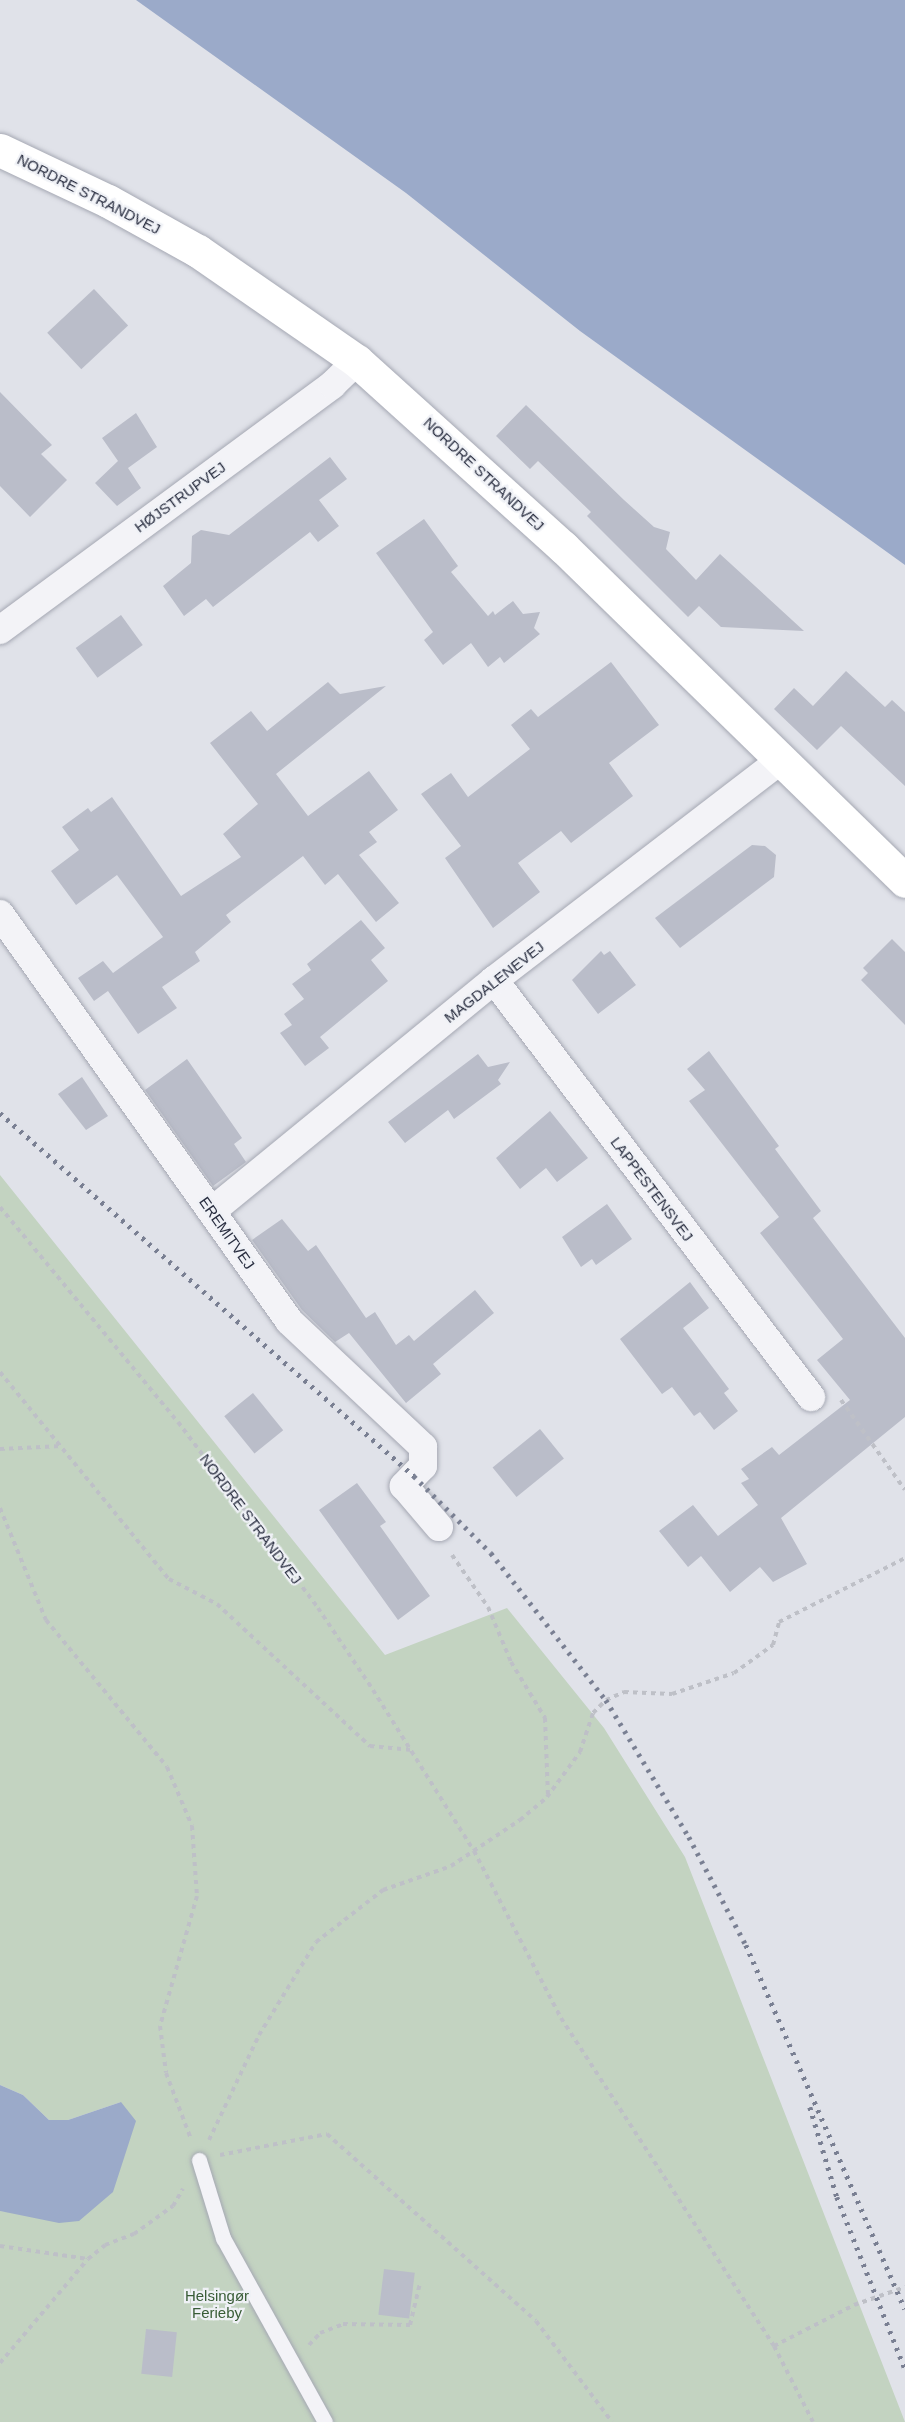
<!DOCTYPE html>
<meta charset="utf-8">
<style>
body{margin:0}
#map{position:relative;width:905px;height:2422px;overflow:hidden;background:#e0e2e9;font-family:Arial,sans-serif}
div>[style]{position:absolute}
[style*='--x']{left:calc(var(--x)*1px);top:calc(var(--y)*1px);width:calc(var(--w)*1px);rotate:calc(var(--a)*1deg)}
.green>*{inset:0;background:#c3d3c1}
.water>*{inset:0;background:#9baac9}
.building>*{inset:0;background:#babdc9;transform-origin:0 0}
.path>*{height:4px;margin-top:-2px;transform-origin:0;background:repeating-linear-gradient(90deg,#bec0c7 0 4.5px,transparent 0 9px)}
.roads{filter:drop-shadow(0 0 2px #a5a8b3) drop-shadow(0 0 2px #a5a8b3)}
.lane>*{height:15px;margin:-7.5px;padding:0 7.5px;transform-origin:7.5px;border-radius:7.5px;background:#f3f3f7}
.street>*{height:28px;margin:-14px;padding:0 14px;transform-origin:14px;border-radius:14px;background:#f3f3f7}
.secondary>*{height:33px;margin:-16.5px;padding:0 16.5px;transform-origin:16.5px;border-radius:16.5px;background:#fff}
.rail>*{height:4.5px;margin-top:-2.25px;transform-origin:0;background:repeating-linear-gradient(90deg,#797f92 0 3px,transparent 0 9px)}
span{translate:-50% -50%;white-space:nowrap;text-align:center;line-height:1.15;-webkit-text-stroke:4.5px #eff1f6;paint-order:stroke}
.street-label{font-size:15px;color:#292e40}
.park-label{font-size:15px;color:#385c36}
</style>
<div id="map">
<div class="green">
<i style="clip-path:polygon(0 1175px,385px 1655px,507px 1608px,604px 1728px,685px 1857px,905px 2422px,0 2422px,0 2211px,10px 2212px,121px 2102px,68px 2120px,49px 2120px,23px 2095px,0 2085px)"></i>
</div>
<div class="water">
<i style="clip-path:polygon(136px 0,905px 0,905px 565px,580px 331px,406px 193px)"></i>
<i style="clip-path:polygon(0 2085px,23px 2095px,49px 2120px,68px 2120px,121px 2102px,136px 2121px,113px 2192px,79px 2221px,59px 2223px,0 2211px)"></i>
</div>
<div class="building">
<i style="left:94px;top:289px;width:50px;height:64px;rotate:47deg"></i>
<i style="clip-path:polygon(0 392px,52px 445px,41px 454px,67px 480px,30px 517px,0 486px)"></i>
<i style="clip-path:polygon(526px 405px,624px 500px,654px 527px,670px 532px,666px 549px,696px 580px,720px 554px,804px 631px,721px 627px,699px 606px,688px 617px,587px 516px,591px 512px,538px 461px,530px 469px,496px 436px)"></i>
<i style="clip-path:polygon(136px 413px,157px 447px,128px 468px,141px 488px,117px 506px,95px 483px,118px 461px,102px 438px)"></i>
<i style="clip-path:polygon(330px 457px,347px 479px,319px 500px,339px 526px,318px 542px,310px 532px,213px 607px,206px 599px,184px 616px,163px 586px,191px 563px,192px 536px,201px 530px,229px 535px)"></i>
<i style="clip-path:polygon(424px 519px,458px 566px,451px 572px,488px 616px,493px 611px,495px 615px,513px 601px,523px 614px,540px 612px,534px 628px,540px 634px,504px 663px,500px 657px,488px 667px,471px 643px,443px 665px,424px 640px,433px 632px,376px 553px)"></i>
<i style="left:121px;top:615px;width:37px;height:56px;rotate:54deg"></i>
<i style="clip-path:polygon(611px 662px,659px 725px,609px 763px,633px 796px,571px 843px,561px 831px,518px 863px,540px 892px,493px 928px,445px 858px,461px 846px,421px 794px,451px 773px,468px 797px,530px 749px,511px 725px,531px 709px,538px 717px)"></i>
<i style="clip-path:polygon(846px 671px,885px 707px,892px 700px,905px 712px,905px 786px,841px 726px,817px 750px,774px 709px,794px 688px,813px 706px)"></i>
<i style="clip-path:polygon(328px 682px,340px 694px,386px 686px,276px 774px,308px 816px,369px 771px,398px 810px,369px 832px,377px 842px,359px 855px,399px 903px,376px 922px,338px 874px,325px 885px,303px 856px,226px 915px,231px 922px,195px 952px,200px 961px,162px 987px,177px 1008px,138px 1034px,108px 991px,94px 1001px,78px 978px,103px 961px,113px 973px,163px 937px,117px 875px,76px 905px,51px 871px,79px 850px,62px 827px,88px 808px,91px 812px,112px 797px,181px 896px,241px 857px,223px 834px,258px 804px,210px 743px,251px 711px,267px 731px)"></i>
<i style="clip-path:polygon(752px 845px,765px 846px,776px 855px,774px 877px,680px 948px,655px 918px)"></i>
<i style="clip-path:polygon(361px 920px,385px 948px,371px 960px,388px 981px,320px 1037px,329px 1048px,305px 1066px,280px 1033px,292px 1025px,284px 1014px,304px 999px,292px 984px,311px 970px,307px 964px)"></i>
<i style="clip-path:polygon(892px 939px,905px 952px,905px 1025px,861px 980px,868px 973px,863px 968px)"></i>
<i style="clip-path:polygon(601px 951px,604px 955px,610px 951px,636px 985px,598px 1014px,572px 980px)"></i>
<i style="clip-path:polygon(709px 1051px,779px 1146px,775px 1149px,821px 1211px,813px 1218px,905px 1338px,905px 1417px,781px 1518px,807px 1564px,773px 1582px,760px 1567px,730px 1592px,701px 1556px,688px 1567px,659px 1531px,693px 1505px,718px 1536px,758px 1505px,741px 1483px,749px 1479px,741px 1469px,772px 1447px,779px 1455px,850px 1400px,817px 1360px,843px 1339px,760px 1233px,779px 1217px,689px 1101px,705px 1090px,687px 1069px)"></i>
<i style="clip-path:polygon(478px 1054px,488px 1067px,510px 1062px,498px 1080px,501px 1084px,454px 1119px,448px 1110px,405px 1143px,388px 1122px)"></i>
<i style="clip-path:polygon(187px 1059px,242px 1138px,234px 1144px,246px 1162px,213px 1186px,145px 1090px)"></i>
<i style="clip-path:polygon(82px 1077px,108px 1116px,86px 1130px,58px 1094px)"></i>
<i style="clip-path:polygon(550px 1111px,588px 1158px,557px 1182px,546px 1168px,520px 1189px,496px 1158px)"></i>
<i style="clip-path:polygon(607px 1204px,632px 1239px,596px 1265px,592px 1259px,581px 1267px,562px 1237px)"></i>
<i style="clip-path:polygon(282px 1219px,308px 1251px,316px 1245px,366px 1318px,375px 1312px,396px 1345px,409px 1335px,414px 1341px,475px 1290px,494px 1313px,433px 1364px,441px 1374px,406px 1403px,349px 1333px,335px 1342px,302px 1310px,252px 1240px)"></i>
<i style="clip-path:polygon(690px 1282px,709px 1308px,683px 1328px,729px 1389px,724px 1393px,738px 1411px,714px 1430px,700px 1412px,694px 1416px,672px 1387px,662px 1394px,620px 1339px)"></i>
<i style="left:253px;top:1393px;width:48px;height:37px;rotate:51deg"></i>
<i style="left:540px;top:1429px;width:38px;height:61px;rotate:51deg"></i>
<i style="clip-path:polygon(357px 1483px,386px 1522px,380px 1526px,430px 1596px,398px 1620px,319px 1510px)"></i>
<i style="left:384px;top:2269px;width:31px;height:46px;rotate:7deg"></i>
<i style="left:146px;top:2329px;width:31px;height:45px;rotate:6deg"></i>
</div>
<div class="path">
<i style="--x:0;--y:1207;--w:279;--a:50.4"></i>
<i style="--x:178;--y:1422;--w:233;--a:53"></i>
<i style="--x:318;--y:1608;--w:99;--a:56.1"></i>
<i style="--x:373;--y:1690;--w:190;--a:57.9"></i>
<i style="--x:474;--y:1851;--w:188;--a:62.5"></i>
<i style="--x:561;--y:2018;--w:391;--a:57"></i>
<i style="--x:774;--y:2346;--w:85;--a:62.8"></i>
<i style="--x:0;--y:1372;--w:267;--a:50.8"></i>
<i style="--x:169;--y:1579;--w:54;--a:27.5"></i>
<i style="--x:217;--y:1604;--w:209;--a:42.9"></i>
<i style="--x:370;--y:1746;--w:42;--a:5.4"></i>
<i style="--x:841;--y:1400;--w:110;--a:54.6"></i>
<i style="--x:0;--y:1449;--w:62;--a:-2.8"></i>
<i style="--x:0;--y:1508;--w:121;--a:67.7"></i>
<i style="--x:46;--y:1620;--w:190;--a:50.5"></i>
<i style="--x:167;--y:1767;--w:64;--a:67"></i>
<i style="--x:192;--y:1826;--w:70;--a:85.9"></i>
<i style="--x:197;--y:1896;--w:135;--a:105.9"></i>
<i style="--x:160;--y:2026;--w:47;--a:82.7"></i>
<i style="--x:166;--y:2073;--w:71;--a:69.3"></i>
<i style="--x:452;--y:1555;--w:63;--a:55.3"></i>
<i style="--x:488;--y:1607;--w:60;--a:67.3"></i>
<i style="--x:511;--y:1662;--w:66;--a:58.7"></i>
<i style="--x:545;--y:1718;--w:77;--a:87.8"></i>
<i style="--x:209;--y:2140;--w:116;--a:-64.5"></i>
<i style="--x:259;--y:2035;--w:109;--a:-58.5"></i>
<i style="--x:316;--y:1942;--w:85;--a:-37.8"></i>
<i style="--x:383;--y:1890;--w:72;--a:-19.4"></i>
<i style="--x:451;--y:1866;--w:83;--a:-33.7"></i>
<i style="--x:520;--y:1820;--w:35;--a:-40"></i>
<i style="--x:547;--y:1797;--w:56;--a:-53.7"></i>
<i style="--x:580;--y:1752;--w:41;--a:-71.6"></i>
<i style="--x:593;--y:1713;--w:18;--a:-45"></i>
<i style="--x:606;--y:1700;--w:20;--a:-24"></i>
<i style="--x:624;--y:1692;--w:48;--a:2.4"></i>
<i style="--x:672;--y:1694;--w:65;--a:-18.7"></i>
<i style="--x:734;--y:1673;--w:48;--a:-35.7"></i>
<i style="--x:773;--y:1645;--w:24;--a:-75"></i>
<i style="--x:779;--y:1622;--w:141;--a:-26.9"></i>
<i style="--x:220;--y:2155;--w:109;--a:-11.1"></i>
<i style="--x:327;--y:2134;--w:280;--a:41.8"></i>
<i style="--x:536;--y:2321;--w:126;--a:53"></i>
<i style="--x:0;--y:2246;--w:89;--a:8.4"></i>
<i style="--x:88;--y:2259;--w:22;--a:-39"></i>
<i style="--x:105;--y:2245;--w:31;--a:-21"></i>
<i style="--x:134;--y:2234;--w:48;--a:-35.7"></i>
<i style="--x:173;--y:2206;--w:20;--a:-60"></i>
<i style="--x:309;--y:2345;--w:16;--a:-47"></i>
<i style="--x:320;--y:2333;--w:25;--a:-21"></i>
<i style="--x:343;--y:2324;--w:67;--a:0.9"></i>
<i style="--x:410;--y:2325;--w:43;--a:-76.6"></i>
<i style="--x:774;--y:2346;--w:90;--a:-27.1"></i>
<i style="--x:854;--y:2305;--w:54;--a:-19.4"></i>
<i style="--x:0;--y:2363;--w:136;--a:-49.8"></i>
</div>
<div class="roads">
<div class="lane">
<i style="--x:199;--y:2160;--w:82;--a:72.9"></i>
<i style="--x:223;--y:2238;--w:210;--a:61"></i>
</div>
<div class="street">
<i style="--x:0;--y:630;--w:413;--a:-36.4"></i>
<i style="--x:332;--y:385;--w:35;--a:-44"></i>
<i style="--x:0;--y:914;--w:499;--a:54.6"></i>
<i style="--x:289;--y:1321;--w:184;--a:43.2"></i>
<i style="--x:423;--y:1447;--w:19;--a:90"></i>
<i style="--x:423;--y:1466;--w:28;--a:134"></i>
<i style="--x:404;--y:1486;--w:54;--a:49.5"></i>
<i style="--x:494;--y:980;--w:524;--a:52.76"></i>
<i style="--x:212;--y:1211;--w:365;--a:-39.3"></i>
<i style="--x:494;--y:980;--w:362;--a:-37.5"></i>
</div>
<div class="secondary">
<i style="--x:0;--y:150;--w:119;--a:25.3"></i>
<i style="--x:108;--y:201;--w:103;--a:29.1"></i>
<i style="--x:198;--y:251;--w:193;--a:34.7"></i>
<i style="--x:357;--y:361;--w:278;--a:42.1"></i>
<i style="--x:563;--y:547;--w:478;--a:44.3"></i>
</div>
</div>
<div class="rail">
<i style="--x:0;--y:1113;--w:551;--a:41.24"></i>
<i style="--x:414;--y:1476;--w:109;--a:45"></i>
<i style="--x:491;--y:1553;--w:187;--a:52"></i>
<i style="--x:606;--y:1700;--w:160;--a:58.8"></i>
<i style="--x:689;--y:1837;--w:122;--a:62.2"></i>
<i style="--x:746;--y:1945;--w:397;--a:66.4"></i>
<i style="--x:810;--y:2107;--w:94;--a:73.3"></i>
<i style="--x:837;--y:2197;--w:185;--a:68.4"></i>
</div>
<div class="street-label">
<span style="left:89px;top:194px;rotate:27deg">NORDRE STRANDVEJ</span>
<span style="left:484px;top:474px;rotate:43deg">NORDRE STRANDVEJ</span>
<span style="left:180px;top:497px;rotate:-36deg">HØJSTRUPVEJ</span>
<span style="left:494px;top:982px;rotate:-38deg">MAGDALENEVEJ</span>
<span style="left:652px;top:1189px;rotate:53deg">LAPPESTENSVEJ</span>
<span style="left:227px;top:1233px;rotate:55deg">EREMITVEJ</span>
<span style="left:251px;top:1519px;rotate:53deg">NORDRE STRANDVEJ</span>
</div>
<div class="park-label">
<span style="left:217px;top:2304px">Helsingør<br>Ferieby</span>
</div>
</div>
